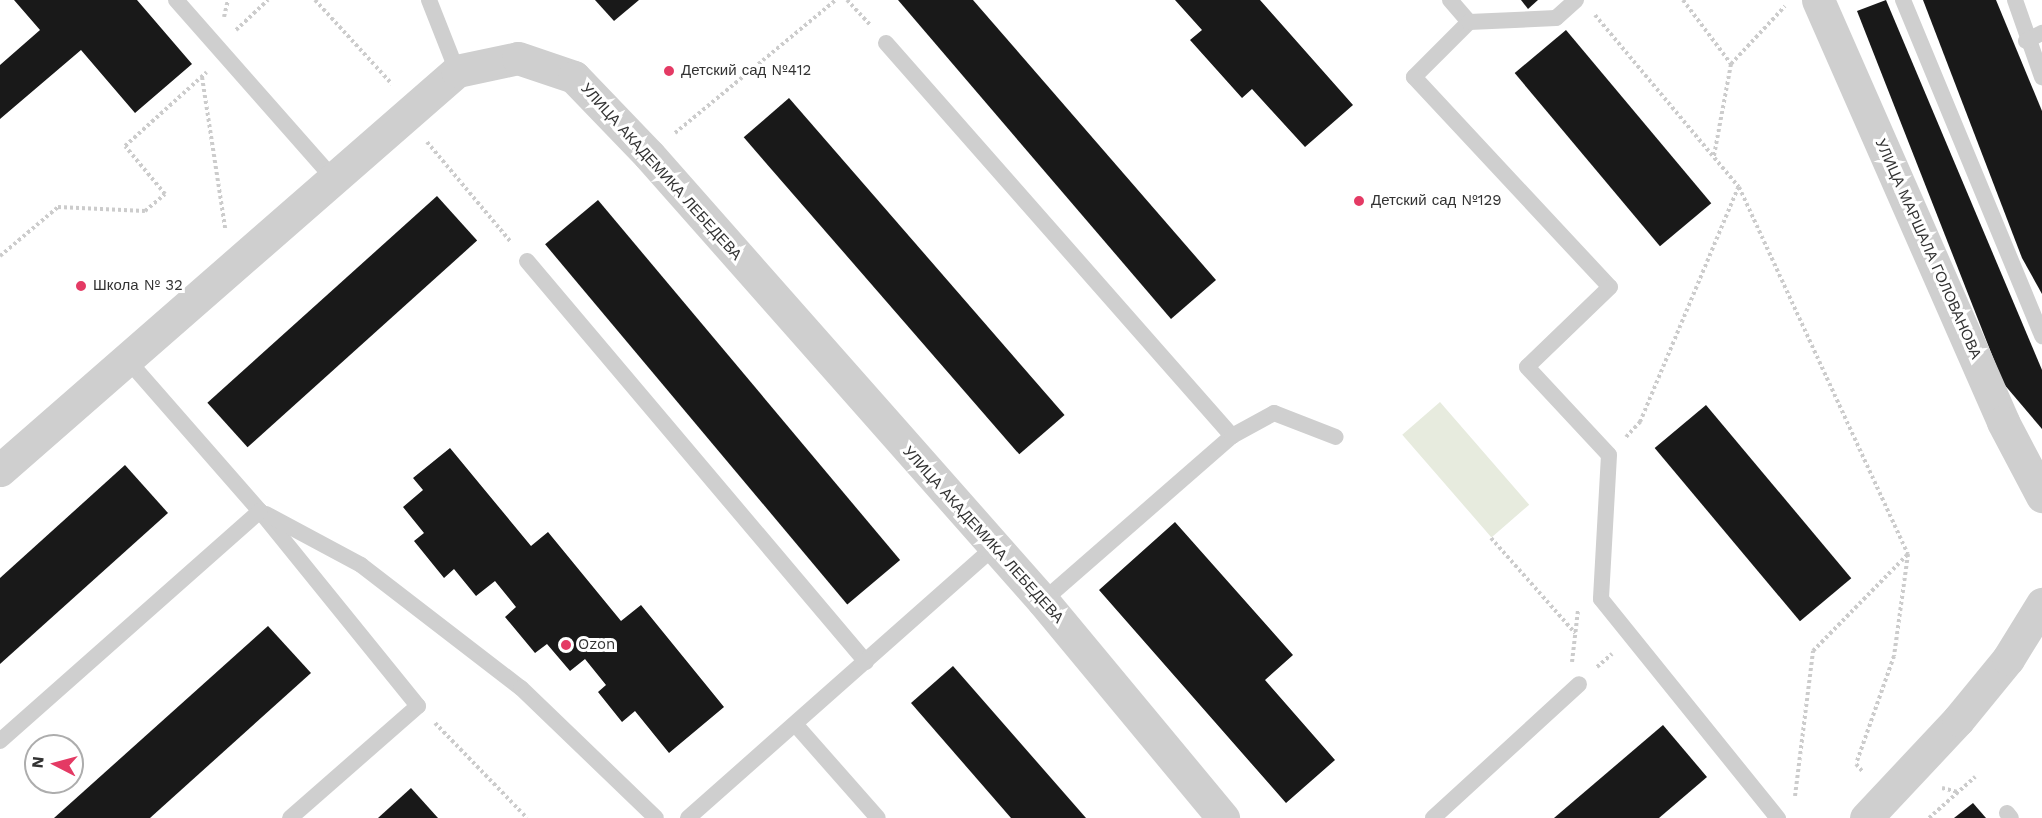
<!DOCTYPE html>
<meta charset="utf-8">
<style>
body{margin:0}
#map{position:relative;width:2042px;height:818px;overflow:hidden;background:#fff;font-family:"Work Sans",sans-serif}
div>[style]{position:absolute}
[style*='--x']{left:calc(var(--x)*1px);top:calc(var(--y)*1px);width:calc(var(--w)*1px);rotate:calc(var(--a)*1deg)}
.green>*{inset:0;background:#e7ebde;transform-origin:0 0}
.building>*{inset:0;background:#191919;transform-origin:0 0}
.path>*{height:4px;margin-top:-2px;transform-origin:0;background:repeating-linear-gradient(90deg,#ccc 0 3px,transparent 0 6px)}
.service>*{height:16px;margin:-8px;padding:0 8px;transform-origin:8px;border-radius:8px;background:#cfcfcf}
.minor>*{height:33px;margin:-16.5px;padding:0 16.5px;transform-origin:16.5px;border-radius:16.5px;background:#cfcfcf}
.dots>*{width:16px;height:16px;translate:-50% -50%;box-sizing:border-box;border:3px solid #fff;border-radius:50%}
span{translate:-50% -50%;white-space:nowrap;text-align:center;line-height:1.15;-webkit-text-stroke:6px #fff;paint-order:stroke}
.poi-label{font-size:15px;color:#323232}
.left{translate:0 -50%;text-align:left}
.street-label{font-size:15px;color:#323232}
.north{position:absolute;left:24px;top:734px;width:60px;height:60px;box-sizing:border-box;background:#fff;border:2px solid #adadad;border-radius:50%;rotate:276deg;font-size:16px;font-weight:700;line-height:24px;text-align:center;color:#323232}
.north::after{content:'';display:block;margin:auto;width:21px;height:27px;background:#e43a64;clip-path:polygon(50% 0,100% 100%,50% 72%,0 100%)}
</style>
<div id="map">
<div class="green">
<i style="left:1440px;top:402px;width:136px;height:50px;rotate:49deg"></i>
</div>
<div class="building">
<i style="clip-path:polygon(14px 0,137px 0,192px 64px,135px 113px,81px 50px,0 119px,0 65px,40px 30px)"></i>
<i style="clip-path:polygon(595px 0,639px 0,614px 21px)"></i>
<i style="clip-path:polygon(898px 0,973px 0,1216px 280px,1171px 319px)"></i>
<i style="clip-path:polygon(1175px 0,1260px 0,1353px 105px,1305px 147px,1252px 89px,1242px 98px,1190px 40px,1202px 30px)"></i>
<i style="clip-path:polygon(1521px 0,1538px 0,1528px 9px)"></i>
<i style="clip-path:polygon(1886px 0,2042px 370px,2042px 429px,2003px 383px,1857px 11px)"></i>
<i style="clip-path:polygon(1923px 0,1996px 0,2042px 111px,2042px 294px,2022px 258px)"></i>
<i style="left:1566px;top:30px;width:226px;height:67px;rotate:50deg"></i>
<i style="left:789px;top:98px;width:420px;height:60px;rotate:49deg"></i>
<i style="left:437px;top:196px;width:60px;height:309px;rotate:48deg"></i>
<i style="left:598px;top:200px;width:470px;height:69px;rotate:50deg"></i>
<i style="left:1706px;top:405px;width:226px;height:67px;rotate:50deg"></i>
<i style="clip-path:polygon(450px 448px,531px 546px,548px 532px,621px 621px,641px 605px,724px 707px,669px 753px,635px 711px,622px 722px,598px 692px,606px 685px,585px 659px,570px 671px,547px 644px,535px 653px,505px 617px,516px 607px,495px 581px,476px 596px,454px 569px,444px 578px,414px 541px,424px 533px,403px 507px,423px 490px,413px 478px)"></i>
<i style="clip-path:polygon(125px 465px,168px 513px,0 664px,0 578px)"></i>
<i style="clip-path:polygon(1175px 522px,1293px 655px,1265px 680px,1335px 760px,1286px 803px,1099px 590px)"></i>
<i style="clip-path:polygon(268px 626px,311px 673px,150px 818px,54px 818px)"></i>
<i style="clip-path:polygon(953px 666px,1086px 818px,1011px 818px,911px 703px)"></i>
<i style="clip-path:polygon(1663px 725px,1707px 777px,1659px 818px,1554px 818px)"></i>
<i style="clip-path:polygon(411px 788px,438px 818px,378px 818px)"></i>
<i style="clip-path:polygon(1973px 803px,1986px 818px,1954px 818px)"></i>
</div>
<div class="path">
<i style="--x:315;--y:0;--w:114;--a:47.5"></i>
<i style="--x:847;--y:0;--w:34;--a:47"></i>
<i style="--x:1683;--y:0;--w:80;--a:53.1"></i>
<i style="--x:1731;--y:64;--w:94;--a:100.5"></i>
<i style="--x:1595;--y:15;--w:224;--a:50.1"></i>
<i style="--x:1739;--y:187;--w:404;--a:65.3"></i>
<i style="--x:1908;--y:554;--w:103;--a:97.8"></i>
<i style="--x:1894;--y:656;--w:114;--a:109.4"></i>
<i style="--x:1856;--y:764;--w:11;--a:49"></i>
<i style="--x:224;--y:17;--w:17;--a:-77"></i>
<i style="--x:236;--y:30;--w:44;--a:-43.2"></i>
<i style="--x:1731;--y:64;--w:79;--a:-47"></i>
<i style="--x:202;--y:77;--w:153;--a:81.3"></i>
<i style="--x:675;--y:133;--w:209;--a:-39.6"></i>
<i style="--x:427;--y:142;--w:131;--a:50"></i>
<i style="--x:0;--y:256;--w:76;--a:-40.2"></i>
<i style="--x:58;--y:207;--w:87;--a:2.6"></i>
<i style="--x:145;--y:211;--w:26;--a:-40"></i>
<i style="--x:165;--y:194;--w:62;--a:-129.8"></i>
<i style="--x:125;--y:146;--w:110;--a:-42.1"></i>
<i style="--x:1626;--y:437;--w:21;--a:-47"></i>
<i style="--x:1640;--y:422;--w:254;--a:-67.3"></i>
<i style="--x:1491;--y:538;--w:127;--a:48.5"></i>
<i style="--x:1572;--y:662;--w:52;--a:-83.4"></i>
<i style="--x:1597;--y:667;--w:20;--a:-41"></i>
<i style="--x:435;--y:723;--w:132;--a:45.9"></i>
<i style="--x:1942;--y:788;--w:16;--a:14"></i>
<i style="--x:1795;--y:796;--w:146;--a:-82.9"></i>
<i style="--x:1813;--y:651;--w:134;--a:-45.6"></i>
<i style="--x:1929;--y:818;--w:62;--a:-41.7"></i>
</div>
<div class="service">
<i style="--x:176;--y:0;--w:235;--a:48.6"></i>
<i style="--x:429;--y:0;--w:76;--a:68.5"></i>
<i style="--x:1450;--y:0;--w:29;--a:49"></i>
<i style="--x:1469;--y:22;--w:78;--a:135"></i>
<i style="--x:1414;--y:77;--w:287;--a:47"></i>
<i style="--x:1610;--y:287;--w:115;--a:136.1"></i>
<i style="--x:1527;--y:367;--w:120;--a:47"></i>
<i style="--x:1609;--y:455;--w:144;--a:93.2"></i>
<i style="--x:1601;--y:599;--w:282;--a:51.1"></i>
<i style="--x:1903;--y:0;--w:364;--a:67.5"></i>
<i style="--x:2015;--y:0;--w:82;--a:70.7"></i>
<i style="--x:1469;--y:22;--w:87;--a:-2.6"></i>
<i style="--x:1556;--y:18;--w:27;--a:-42"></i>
<i style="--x:2026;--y:41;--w:18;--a:-27"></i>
<i style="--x:886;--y:43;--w:524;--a:48.64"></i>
<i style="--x:1232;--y:436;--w:251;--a:138.9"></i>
<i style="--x:527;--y:261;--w:525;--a:49.79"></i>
<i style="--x:125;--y:357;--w:205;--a:48.8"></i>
<i style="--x:260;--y:511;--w:251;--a:51"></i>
<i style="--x:418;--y:706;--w:170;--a:138.8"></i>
<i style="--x:1232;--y:436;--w:48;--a:-28.7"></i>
<i style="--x:1274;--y:413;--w:66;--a:21.2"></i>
<i style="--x:266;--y:514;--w:108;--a:28.2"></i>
<i style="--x:361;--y:565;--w:202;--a:37.6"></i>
<i style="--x:521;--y:688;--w:187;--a:43.9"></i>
<i style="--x:795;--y:724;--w:125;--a:48.6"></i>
<i style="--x:0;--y:741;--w:347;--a:-41.5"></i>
<i style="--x:2007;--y:813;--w:6;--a:51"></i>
<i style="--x:688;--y:818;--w:407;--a:-41.5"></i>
<i style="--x:1433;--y:818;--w:198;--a:-42.5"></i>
</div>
<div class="minor">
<i style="--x:1818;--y:0;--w:461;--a:66.3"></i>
<i style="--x:2003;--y:422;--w:84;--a:62.2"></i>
<i style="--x:0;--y:470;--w:607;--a:-41.12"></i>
<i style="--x:457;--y:71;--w:62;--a:-12"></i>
<i style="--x:518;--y:58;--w:59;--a:18.7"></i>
<i style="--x:574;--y:77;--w:108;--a:46.1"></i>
<i style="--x:649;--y:155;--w:595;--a:48.54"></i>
<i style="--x:1043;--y:601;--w:282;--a:50.3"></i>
<i style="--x:1866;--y:818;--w:134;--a:-46.8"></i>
<i style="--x:1958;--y:720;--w:79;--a:-50.7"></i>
<i style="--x:2008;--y:659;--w:65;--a:-58.3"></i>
</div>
<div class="dots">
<i style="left:669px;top:71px;background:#e43a64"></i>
<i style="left:1359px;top:201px;background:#e43a64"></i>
<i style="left:81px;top:286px;background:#e43a64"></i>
<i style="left:566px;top:645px;background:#e43a64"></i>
</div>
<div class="poi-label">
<span class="left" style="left:681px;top:71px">Детский сад №412</span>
<span class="left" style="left:1371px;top:201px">Детский сад №129</span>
<span class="left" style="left:93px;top:286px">Школа № 32</span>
<span class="left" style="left:578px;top:645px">Ozon</span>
</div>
<div class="street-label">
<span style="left:661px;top:172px;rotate:48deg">УЛИЦА АКАДЕМИКА ЛЕБЕДЕВА</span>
<span style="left:1928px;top:249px;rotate:66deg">УЛИЦА МАРШАЛА ГОЛОВАНОВА</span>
<span style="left:983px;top:535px;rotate:48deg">УЛИЦА АКАДЕМИКА ЛЕБЕДЕВА</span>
</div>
<div class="north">N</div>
</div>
